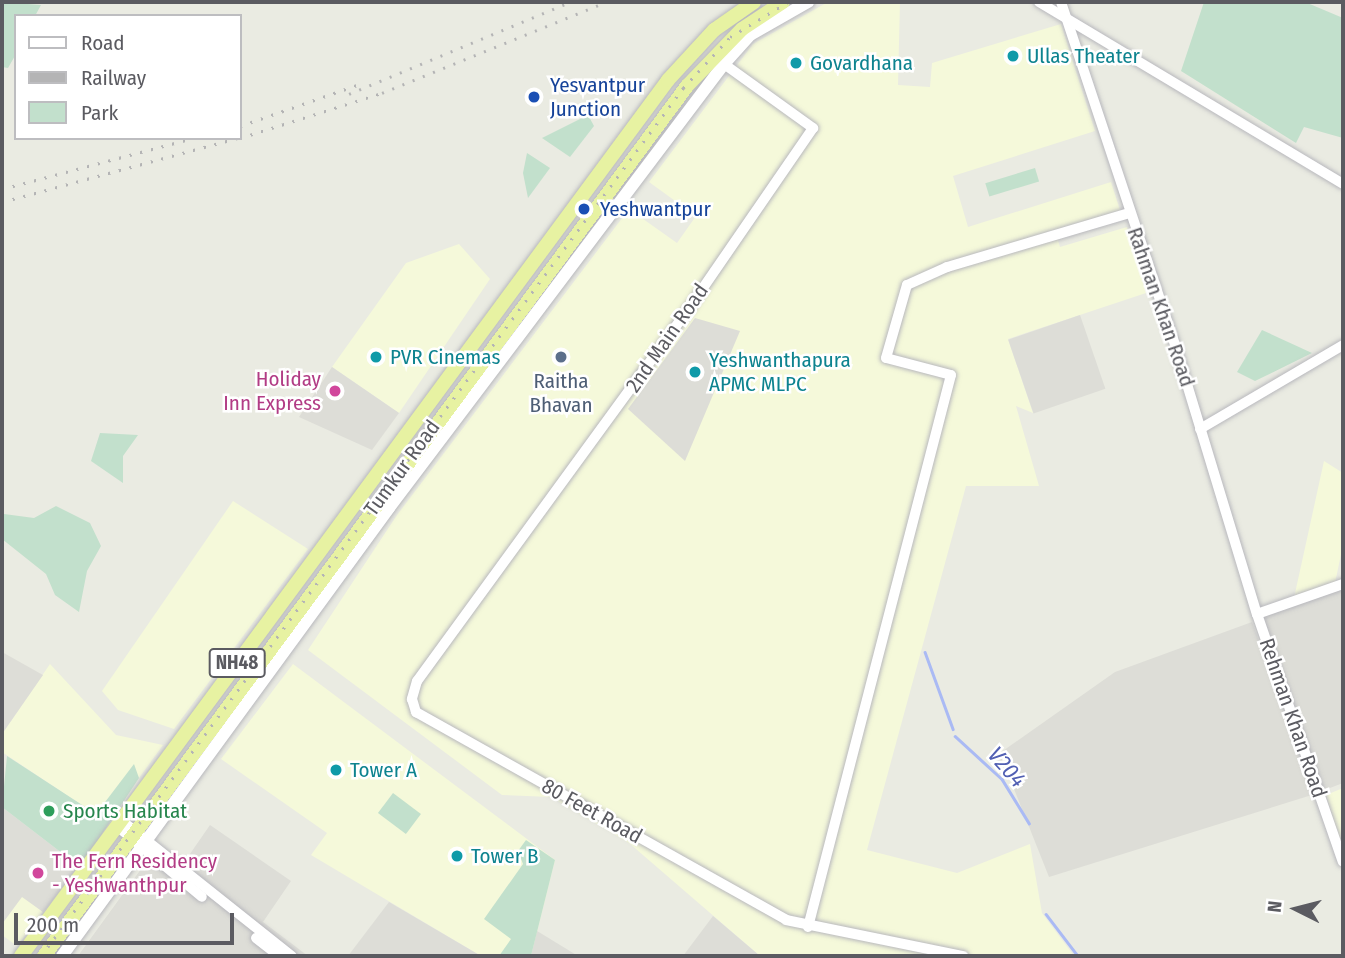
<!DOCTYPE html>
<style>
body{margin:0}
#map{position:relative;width:1345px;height:958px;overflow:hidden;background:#eaebe2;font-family:"Fira Sans Condensed",sans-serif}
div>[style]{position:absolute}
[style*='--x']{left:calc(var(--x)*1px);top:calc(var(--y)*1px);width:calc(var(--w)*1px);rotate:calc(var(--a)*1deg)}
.commercial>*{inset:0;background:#f5f9da}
.industrial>*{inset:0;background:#ddddd7;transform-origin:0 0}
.green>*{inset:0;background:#c2e0cc;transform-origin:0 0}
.stream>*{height:2.5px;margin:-1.25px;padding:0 1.25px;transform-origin:1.25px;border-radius:1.25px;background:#aabaf4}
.roads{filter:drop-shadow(0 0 2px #b8b8bd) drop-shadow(0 0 2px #b8b8bd)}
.tertiary>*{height:10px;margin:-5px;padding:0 5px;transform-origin:5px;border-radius:5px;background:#fff}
.secondary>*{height:12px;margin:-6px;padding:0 6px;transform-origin:6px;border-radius:6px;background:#fff}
.trunk>*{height:14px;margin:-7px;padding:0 7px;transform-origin:7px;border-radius:7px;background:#e7f2a2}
.rail>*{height:2.5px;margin-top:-1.25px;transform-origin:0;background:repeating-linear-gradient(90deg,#b4b4b5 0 2px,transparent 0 11px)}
.dots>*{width:19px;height:19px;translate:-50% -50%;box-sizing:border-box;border:4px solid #fff;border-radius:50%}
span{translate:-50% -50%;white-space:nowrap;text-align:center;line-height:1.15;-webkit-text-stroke:5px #fff;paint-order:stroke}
.shield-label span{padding:2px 5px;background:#fff;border:2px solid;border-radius:5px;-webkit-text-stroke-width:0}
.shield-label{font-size:19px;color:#5b5b61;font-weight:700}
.culture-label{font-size:21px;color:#0d838f}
.left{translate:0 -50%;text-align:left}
.transit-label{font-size:21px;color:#164399}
.street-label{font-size:21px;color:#5b5b61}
.hotel-label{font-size:21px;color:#b23c85}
.right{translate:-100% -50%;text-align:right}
.service-label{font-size:21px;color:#4e5e75}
.leisure-label{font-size:21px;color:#27864d}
.water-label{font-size:23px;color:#515fb3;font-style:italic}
.frame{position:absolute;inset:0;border:4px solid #5b5b61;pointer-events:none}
.legend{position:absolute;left:14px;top:14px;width:228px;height:126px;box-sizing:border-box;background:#fff;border:2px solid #bdbdc0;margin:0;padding:9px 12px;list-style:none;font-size:21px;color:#5b5b61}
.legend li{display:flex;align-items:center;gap:14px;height:35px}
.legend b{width:35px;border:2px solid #bdbdc0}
.north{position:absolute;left:1261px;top:874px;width:70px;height:70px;-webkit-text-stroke:5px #fff;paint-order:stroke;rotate:276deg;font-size:19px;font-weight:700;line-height:28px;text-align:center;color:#5b5b61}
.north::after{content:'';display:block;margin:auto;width:24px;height:32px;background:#5b5b61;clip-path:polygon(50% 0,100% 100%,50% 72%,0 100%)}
.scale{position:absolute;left:14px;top:913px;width:220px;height:32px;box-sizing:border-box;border:4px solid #5b5b61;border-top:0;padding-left:9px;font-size:21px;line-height:24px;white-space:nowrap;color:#5b5b61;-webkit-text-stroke:5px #fff;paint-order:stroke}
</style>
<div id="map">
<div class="commercial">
<i style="clip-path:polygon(828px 2px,900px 2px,898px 85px,930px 87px,932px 63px,1061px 24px,1095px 131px,953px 176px,968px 227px,1111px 182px,1121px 213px,1056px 233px,1060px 247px,1127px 227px,1146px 293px,1008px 339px,1033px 413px,1016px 406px,1039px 486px,966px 486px,867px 850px,957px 873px,1030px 844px,1042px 913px,1074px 956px,760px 956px,629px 843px,551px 797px,502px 795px,308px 650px,397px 515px,629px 209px,677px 243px,696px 216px,649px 182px,753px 44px)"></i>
<i style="clip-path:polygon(459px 244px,490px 279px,399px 413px,332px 367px,406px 263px)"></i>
<i style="clip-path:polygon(1324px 461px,1343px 473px,1343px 545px,1335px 583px,1294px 598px)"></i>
<i style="clip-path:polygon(233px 501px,308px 549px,174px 729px,118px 710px,102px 691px)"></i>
<i style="clip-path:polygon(50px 664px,116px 735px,163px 745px,107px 822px,2px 752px,2px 734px)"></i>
<i style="clip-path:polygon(293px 664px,555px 860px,531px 956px,481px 956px,311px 855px,327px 833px,221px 759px)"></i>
<i style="clip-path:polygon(1343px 788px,1343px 851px,1326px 795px)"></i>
<i style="clip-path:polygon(22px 896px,43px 912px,17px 946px,2px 935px,2px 924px)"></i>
</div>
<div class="industrial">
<i style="left:1080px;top:315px;width:78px;height:76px;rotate:71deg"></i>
<i style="clip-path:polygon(695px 318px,740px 331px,685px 461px,628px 409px)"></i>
<i style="clip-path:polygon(332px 367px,399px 413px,372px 450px,299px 417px)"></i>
<i style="clip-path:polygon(1343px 588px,1343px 783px,1322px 791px,1262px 616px)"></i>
<i style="clip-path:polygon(1252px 622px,1315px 794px,1049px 877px,1010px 779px,990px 760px,1115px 672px)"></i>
<i style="clip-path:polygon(2px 652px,43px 675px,2px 734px)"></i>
<i style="clip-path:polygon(2px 807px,80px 867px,43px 912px,22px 897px,2px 924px)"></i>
<i style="clip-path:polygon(210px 825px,291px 881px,263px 922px,308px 956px,78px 956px,157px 847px,183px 864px)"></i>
<i style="clip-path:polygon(389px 902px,481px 956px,348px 956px)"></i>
<i style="clip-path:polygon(713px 916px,760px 956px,762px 956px,683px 956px)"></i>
<i style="clip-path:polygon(537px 931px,542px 934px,578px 956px,531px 956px)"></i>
</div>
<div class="green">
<i style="clip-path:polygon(2px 2px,41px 5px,35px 16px,16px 16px,16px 54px,8px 68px,2px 67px)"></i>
<i style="clip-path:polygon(1204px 2px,1305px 2px,1343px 18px,1343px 138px,1304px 127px,1296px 143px,1181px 71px)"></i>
<i style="clip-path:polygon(588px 115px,594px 126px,570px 157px,542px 138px)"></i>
<i style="clip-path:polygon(527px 153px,550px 168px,528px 198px,523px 173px)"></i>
<i style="left:1035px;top:168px;width:14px;height:52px;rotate:73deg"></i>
<i style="clip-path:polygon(1262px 330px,1312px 353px,1255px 381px,1237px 372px)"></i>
<i style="clip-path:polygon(100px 433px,138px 435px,123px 456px,123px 483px,91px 461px)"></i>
<i style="clip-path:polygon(56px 506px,90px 523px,101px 546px,87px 571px,79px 612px,55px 595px,46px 574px,2px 539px,4px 514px,34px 518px)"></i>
<i style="clip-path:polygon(7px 756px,96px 814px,134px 764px,139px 778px,80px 867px,2px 807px)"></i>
<i style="left:393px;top:793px;width:35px;height:25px;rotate:37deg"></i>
<i style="clip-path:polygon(526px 840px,555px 860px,531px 956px,499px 956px,511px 939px,484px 919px,523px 864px,518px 851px)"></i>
</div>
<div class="stream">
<i style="--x:925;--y:652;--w:82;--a:70"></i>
<i style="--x:955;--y:736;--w:64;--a:42.5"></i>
<i style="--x:1002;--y:779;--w:52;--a:58.5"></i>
<i style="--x:1046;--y:914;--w:53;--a:52.7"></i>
</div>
<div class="roads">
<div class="tertiary">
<i style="--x:1039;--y:2;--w:354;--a:30.9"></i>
<i style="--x:1061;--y:2;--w:365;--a:71.6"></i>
<i style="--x:1176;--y:348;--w:278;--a:73.1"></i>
<i style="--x:1257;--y:614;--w:262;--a:70.9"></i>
<i style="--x:724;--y:64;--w:110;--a:35.7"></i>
<i style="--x:813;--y:128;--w:222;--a:124.5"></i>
<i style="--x:687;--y:311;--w:458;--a:126.1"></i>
<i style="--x:417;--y:681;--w:19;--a:106"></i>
<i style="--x:412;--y:699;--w:14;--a:73"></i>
<i style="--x:416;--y:712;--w:424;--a:29.3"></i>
<i style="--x:786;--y:920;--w:181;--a:11.5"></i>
<i style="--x:1200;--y:429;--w:166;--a:-30.4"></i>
<i style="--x:1257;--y:614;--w:91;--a:-19.2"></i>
<i style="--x:122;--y:821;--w:217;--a:38.5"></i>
<i style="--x:118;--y:827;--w:109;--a:39.8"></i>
<i style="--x:808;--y:927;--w:570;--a:-75.48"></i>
<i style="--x:951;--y:375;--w:67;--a:-165.3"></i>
<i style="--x:886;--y:358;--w:76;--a:-74"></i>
<i style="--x:907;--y:285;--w:44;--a:-24.2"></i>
<i style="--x:947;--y:267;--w:190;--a:-16.5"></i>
<i style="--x:256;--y:938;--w:29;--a:38"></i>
</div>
<div class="secondary">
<i style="--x:62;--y:956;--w:555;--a:-53.87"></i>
<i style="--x:389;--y:508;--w:556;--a:-52.97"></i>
<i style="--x:724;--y:64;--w:39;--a:-48"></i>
<i style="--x:750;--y:35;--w:67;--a:-29.6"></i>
</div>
<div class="trunk">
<i style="--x:21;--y:956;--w:1089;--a:-53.55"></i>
<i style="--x:668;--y:80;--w:68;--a:-47.4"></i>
<i style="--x:714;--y:30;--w:49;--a:-35"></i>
<i style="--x:44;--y:956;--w:1082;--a:-53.53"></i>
<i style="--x:687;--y:86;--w:79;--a:-46"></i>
<i style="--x:742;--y:29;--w:49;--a:-33.4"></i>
</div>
</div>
<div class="rail">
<i style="--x:349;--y:94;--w:239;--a:-22.6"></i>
<i style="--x:240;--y:126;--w:124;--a:-19.3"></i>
<i style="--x:240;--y:138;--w:149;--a:-17.6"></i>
<i style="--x:382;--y:93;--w:242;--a:-22.1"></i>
<i style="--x:2;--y:189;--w:199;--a:-14.9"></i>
<i style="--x:2;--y:202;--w:245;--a:-15.2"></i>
<i style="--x:41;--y:956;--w:1080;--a:-53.51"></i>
<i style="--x:683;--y:88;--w:69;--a:-47.3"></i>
<i style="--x:730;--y:37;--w:68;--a:-31.1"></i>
</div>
<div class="dots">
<i style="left:1013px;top:56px;background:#0f9aa8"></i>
<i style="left:796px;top:63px;background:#0f9aa8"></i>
<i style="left:534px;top:97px;background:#1a4fb4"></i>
<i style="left:584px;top:209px;background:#1a4fb4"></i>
<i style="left:376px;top:357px;background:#0f9aa8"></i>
<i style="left:561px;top:357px;background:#5c6f8a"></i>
<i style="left:695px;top:372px;background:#0f9aa8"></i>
<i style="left:335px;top:391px;background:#d1479c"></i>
<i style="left:336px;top:770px;background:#0f9aa8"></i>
<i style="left:49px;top:811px;background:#2e9e5b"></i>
<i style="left:457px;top:856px;background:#0f9aa8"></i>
<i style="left:38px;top:873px;background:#d1479c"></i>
</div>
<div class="shield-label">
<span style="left:237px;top:663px">NH48</span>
</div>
<div class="culture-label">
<span class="left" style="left:1027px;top:56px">Ullas Theater</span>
<span class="left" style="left:810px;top:63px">Govardhana</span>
<span class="left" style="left:390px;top:357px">PVR Cinemas</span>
<span class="left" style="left:709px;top:372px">Yeshwanthapura<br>APMC MLPC</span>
<span class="left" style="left:350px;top:770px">Tower A</span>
<span class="left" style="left:471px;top:856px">Tower B</span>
</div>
<div class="transit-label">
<span class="left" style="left:550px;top:97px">Yesvantpur<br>Junction</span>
<span class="left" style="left:600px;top:209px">Yeshwantpur</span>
</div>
<div class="street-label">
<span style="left:1161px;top:307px;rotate:71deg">Rahman Khan Road</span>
<span style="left:667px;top:338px;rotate:-55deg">2nd Main Road</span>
<span style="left:402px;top:468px;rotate:-54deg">Tumkur Road</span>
<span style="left:1293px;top:718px;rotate:71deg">Rehman Khan Road</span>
<span style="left:592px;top:811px;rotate:29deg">80 Feet Road</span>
</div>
<div class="hotel-label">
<span class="right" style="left:321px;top:391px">Holiday<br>Inn Express</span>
<span class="left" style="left:52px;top:873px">The Fern Residency<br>- Yeshwanthpur</span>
</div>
<div class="service-label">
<span style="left:561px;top:393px">Raitha<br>Bhavan</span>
</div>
<div class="leisure-label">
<span class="left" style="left:63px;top:811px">Sports Habitat</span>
</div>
<div class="water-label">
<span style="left:1007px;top:767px;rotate:49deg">V204</span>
</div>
<div class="frame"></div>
<ul class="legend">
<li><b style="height:9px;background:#fff"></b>Road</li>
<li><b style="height:9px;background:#b4b4b5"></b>Railway</li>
<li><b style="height:19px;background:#c2e0cc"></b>Park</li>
</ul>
<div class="north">N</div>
<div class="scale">200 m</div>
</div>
